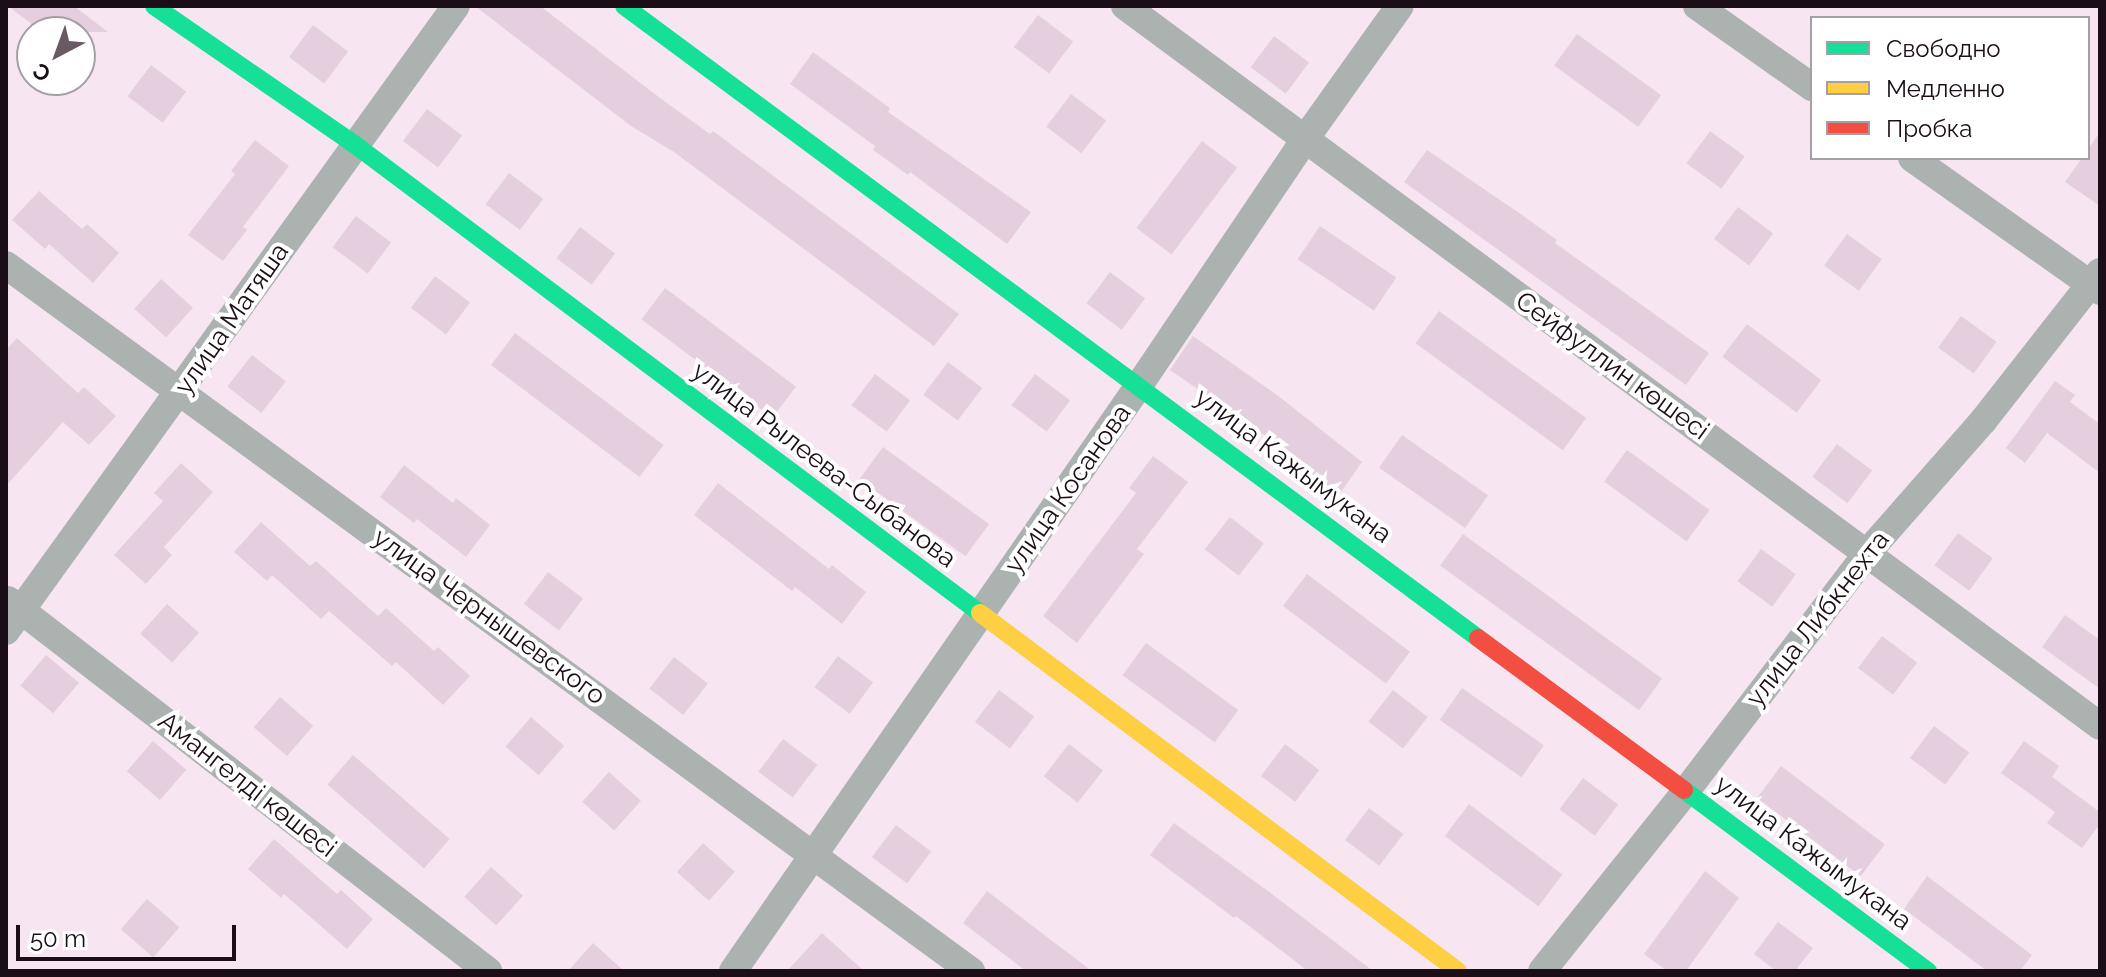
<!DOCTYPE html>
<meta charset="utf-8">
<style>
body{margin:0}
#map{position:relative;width:2106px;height:977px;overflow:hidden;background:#f7e6f1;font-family:Raleway,sans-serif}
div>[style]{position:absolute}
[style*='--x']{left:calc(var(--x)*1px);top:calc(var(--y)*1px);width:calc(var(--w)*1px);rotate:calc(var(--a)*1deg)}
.building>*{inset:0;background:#e5cfde;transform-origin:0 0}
.street>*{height:28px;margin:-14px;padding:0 14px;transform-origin:14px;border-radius:14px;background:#acb2b0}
.fast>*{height:18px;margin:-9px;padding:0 9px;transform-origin:9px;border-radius:9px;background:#16e098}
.slow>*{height:18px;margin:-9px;padding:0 9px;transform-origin:9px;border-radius:9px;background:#ffcf43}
.jam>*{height:18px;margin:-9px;padding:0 9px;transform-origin:9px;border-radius:9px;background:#f24e42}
span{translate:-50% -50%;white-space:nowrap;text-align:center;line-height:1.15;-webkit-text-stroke:8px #fff;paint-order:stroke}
.street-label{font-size:26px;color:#1b0e17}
.frame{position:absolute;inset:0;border:8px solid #1b0e17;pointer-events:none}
.legend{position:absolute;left:1810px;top:16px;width:280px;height:144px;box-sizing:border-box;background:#fff;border:2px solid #a49fa2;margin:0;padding:10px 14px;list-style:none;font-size:24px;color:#1b0e17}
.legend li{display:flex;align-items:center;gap:16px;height:40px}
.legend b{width:40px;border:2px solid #a49fa2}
.north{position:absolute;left:16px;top:16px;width:80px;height:80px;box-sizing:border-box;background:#fff;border:2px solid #a49fa2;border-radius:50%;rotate:221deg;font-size:22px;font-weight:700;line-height:32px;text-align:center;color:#1b0e17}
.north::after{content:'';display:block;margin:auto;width:28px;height:36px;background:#685a63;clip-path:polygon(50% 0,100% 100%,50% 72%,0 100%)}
.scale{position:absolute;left:16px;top:925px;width:220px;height:36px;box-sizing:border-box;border:4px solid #1b0e17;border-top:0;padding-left:10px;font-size:24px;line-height:28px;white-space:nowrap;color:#1b0e17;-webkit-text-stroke:6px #fff;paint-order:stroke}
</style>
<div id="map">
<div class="building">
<i style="clip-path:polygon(8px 6px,74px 6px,108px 32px,42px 32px)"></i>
<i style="clip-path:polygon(475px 6px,540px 6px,660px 98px,710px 134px,713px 131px,959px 314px,934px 346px,674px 152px,631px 126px)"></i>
<i style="left:1038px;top:15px;width:44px;height:40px;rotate:37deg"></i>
<i style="left:313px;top:25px;width:44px;height:40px;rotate:37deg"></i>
<i style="left:1577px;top:34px;width:104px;height:39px;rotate:36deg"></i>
<i style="left:1274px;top:36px;width:44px;height:39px;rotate:37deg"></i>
<i style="clip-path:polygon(813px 52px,890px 108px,888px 112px,1031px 212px,1007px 244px,910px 172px,908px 175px,873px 150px,875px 146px,790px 84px)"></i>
<i style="left:151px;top:65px;width:44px;height:39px;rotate:37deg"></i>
<i style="left:1071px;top:94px;width:44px;height:41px;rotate:37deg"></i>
<i style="left:427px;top:109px;width:44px;height:40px;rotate:37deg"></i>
<i style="left:1710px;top:131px;width:43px;height:40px;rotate:36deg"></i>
<i style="clip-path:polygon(2100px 132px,2100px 206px,2065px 182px,2082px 158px,2088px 158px,2088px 149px)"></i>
<i style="clip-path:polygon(255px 140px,289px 166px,243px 227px,247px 230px,223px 261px,188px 235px,235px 174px,231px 171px)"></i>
<i style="left:1202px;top:141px;width:44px;height:109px;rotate:37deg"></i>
<i style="clip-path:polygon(1427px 150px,1522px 215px,1557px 240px,1555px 243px,1709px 353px,1686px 385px,1404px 182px)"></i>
<i style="left:509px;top:173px;width:43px;height:39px;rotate:37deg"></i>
<i style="clip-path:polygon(39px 191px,82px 229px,87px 224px,119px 253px,93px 283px,49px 244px,45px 249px,12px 220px)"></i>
<i style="left:1738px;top:207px;width:44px;height:40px;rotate:37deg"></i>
<i style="left:356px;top:216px;width:44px;height:39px;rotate:37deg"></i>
<i style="left:1320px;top:226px;width:92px;height:40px;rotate:34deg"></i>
<i style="left:580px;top:227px;width:44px;height:39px;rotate:37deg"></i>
<i style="left:1847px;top:234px;width:43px;height:39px;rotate:36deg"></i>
<i style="left:1110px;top:272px;width:44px;height:39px;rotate:37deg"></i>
<i style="left:435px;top:276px;width:44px;height:40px;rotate:37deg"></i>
<i style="left:161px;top:279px;width:43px;height:40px;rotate:42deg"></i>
<i style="left:665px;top:288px;width:164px;height:39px;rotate:37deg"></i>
<i style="left:1439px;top:311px;width:182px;height:40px;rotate:36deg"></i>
<i style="left:1961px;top:316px;width:44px;height:39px;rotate:36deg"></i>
<i style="left:1747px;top:324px;width:93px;height:41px;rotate:37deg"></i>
<i style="left:515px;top:333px;width:186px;height:40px;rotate:37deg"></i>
<i style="clip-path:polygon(1193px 336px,1277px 395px,1362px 462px,1339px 495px,1264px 435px,1170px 370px)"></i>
<i style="clip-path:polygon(17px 338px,78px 393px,84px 387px,116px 416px,89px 445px,63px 422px,6px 486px,6px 350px)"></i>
<i style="left:252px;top:355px;width:43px;height:40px;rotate:38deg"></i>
<i style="left:948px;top:362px;width:43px;height:41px;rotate:37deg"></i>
<i style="left:875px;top:374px;width:44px;height:39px;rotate:37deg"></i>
<i style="left:1035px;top:374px;width:44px;height:39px;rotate:37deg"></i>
<i style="clip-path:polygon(2055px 381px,2075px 395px,2070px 402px,2100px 424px,2100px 473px,2047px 433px,2025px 463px,2006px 448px)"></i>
<i style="left:1402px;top:435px;width:105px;height:40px;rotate:35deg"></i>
<i style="left:1837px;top:444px;width:44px;height:41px;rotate:37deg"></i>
<i style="left:883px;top:447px;width:131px;height:40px;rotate:36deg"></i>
<i style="left:1627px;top:450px;width:102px;height:39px;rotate:36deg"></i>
<i style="clip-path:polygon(1153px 456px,1188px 482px,1137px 549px,1144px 554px,1077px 643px,1043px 616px,1136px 493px,1129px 488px)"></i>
<i style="clip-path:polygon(181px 463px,213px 492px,164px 547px,172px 555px,146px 584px,114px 555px,163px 501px,154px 493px)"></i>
<i style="clip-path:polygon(404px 465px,453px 503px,456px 498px,490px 525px,466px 557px,417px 519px,414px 523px,380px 497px)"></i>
<i style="clip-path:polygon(718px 483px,829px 569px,832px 565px,866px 592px,842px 624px,795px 587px,792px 591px,694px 515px)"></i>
<i style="left:1230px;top:517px;width:43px;height:41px;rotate:38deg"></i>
<i style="clip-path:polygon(261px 522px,310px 566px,316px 561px,378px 616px,386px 608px,434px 651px,438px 647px,470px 676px,443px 705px,396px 662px,392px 666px,329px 611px,321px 619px,272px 575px,267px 581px,234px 552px)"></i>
<i style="left:1958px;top:533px;width:43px;height:40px;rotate:36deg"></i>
<i style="left:1463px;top:534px;width:246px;height:39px;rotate:36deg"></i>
<i style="left:1761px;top:549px;width:43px;height:40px;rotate:36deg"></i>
<i style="left:548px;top:572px;width:44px;height:40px;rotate:37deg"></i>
<i style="left:1307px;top:574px;width:129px;height:40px;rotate:37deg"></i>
<i style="left:167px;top:604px;width:43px;height:40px;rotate:42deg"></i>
<i style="clip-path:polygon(2065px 615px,2100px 640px,2100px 689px,2042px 647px)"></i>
<i style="left:1882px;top:636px;width:44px;height:40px;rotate:37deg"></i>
<i style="left:1146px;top:643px;width:114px;height:40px;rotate:36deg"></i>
<i style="left:46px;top:655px;width:43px;height:40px;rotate:40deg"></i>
<i style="left:838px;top:656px;width:44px;height:39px;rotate:37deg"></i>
<i style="left:674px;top:657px;width:43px;height:40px;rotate:38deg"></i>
<i style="left:1462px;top:688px;width:100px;height:39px;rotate:35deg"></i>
<i style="left:999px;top:690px;width:44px;height:40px;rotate:37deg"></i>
<i style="left:1393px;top:690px;width:44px;height:40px;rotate:38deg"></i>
<i style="left:280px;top:697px;width:44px;height:40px;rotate:41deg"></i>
<i style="left:531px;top:717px;width:44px;height:39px;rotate:41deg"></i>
<i style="left:1934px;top:726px;width:44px;height:40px;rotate:37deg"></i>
<i style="left:783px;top:739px;width:43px;height:41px;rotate:37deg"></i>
<i style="left:153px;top:741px;width:44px;height:40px;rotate:41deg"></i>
<i style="clip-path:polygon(2024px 741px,2059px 766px,2052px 777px,2100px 812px,2100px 824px,2082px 848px,2047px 823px,2055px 812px,2001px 773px)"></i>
<i style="left:1069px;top:744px;width:43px;height:41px;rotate:38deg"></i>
<i style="left:1285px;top:744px;width:43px;height:40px;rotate:37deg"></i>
<i style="left:353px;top:755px;width:128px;height:39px;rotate:41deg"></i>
<i style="left:1781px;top:766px;width:130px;height:40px;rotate:37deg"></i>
<i style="left:609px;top:772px;width:43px;height:40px;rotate:42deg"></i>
<i style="left:1583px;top:778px;width:44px;height:39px;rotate:37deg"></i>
<i style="left:1469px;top:804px;width:117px;height:40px;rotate:37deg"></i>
<i style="left:1369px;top:808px;width:43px;height:40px;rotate:37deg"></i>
<i style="clip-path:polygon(1174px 823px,1268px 891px,1373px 971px,1308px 971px,1236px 916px,1234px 918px,1150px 855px)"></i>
<i style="left:896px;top:825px;width:44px;height:40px;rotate:37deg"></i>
<i style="clip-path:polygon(274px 839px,337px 894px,341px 890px,373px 919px,347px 949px,284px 894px,281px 898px,248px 869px)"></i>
<i style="left:703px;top:843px;width:43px;height:39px;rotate:42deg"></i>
<i style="left:491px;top:867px;width:43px;height:40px;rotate:42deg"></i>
<i style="clip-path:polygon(1705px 871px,1739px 898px,1686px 971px,1667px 971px,1644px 954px)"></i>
<i style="clip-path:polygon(1927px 876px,2032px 955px,2020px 971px,1987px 971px,1904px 909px)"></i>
<i style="clip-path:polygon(987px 891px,1039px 931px,1092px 971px,1026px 971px,963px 923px)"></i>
<i style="left:147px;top:899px;width:43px;height:40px;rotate:41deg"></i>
<i style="clip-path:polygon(1778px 922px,1813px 948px,1795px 971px,1776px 971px,1754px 954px)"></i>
<i style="clip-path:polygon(822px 933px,864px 971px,787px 971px)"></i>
<i style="clip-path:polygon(593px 943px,624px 971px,568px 971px)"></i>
</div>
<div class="street">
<i style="--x:1125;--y:6;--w:1212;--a:36.44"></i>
<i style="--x:1697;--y:6;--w:141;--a:35.2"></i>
<i style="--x:1912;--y:158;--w:230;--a:35.3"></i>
<i style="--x:6;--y:265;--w:1196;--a:36.19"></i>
<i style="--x:8;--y:600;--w:607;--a:37.7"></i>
<i style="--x:6;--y:631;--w:770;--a:-54.25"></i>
<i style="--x:733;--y:971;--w:714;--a:-55.26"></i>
<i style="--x:1140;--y:384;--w:295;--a:-56"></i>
<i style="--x:1305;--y:139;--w:163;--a:-54.5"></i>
<i style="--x:1542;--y:971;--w:231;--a:-51.3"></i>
<i style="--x:1686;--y:791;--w:299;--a:-52.7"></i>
<i style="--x:1867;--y:553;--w:176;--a:-48.7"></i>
<i style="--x:1983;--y:421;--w:189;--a:-51.9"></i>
</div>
<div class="fast">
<i style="--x:154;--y:6;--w:243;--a:34.6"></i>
<i style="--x:354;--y:144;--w:782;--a:36.84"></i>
<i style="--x:624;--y:6;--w:1062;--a:36.5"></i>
<i style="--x:1684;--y:790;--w:304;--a:36.6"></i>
</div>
<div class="slow">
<i style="--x:980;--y:613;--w:597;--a:36.83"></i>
</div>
<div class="jam">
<i style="--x:1478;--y:638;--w:256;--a:36.4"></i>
</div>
<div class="street-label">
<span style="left:232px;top:319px;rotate:-55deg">улица Матяша</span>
<span style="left:1612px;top:366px;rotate:36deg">Сейфуллин көшесі</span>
<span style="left:824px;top:465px;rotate:37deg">улица Рылеева-Сыбанова</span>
<span style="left:1293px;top:466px;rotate:37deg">улица Кажымукана</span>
<span style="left:1068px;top:489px;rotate:-55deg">улица Косанова</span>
<span style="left:489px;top:617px;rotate:36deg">улица Чернышевского</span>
<span style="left:1818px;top:619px;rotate:-52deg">улица Либкнехта</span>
<span style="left:247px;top:785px;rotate:38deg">Амангелді көшесі</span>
<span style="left:1813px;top:853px;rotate:37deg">улица Кажымукана</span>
</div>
<div class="frame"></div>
<ul class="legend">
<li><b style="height:10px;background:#16e098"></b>Свободно</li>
<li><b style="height:10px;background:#ffcf43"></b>Медленно</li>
<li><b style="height:10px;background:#f24e42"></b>Пробка</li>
</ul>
<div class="north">С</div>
<div class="scale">50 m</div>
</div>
